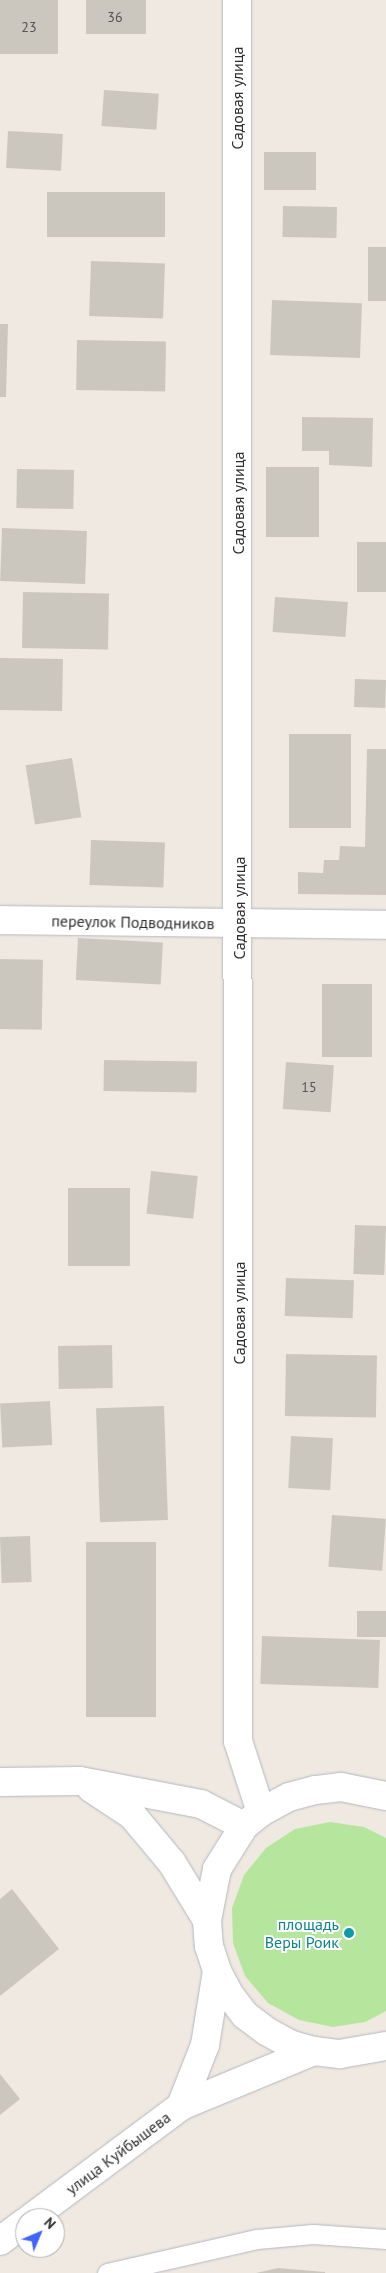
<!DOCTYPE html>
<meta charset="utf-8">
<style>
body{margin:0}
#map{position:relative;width:386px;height:2273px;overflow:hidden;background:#efe9e1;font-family:"PT Sans",sans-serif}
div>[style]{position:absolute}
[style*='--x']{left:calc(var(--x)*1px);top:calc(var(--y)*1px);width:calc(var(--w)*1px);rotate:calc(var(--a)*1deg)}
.green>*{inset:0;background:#b6e59e}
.building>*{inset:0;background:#cbc7bf;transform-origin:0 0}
.roads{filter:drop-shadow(0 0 1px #b4b7c1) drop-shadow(0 0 1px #b4b7c1)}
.lane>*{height:19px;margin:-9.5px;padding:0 9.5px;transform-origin:9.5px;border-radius:9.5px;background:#fff}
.street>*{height:28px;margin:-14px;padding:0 14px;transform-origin:14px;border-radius:14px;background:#fff}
.secondary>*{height:28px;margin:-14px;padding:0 14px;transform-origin:14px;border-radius:14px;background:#fff}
.dots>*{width:14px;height:14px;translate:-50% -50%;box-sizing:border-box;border:2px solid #fff;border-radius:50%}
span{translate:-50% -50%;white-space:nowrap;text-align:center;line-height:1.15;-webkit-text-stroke:4px #fff;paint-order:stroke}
.number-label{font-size:14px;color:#555452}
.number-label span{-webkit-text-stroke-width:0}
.street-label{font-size:16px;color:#2e2e2e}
.culture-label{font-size:16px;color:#0d838f}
.right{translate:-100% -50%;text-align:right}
.north{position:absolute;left:15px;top:2208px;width:50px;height:50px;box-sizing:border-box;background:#fff;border:1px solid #ababab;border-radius:50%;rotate:45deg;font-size:14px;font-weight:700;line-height:20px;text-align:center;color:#2e2e2e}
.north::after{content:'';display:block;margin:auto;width:18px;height:22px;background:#4264fb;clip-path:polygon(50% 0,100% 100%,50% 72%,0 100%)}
</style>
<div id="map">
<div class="green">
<i style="clip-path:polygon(330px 1822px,364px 1827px,386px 1838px,386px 2011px,365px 2022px,333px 2027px,299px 2020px,268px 2003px,245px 1976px,233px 1943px,232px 1908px,244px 1875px,266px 1848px,295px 1829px)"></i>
</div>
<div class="building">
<i style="left:0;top:0;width:58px;height:54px"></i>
<i style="left:86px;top:0;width:60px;height:34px"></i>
<i style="left:104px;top:90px;width:55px;height:36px;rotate:4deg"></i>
<i style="left:8px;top:131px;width:55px;height:37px;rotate:3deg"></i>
<i style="left:264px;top:152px;width:52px;height:38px"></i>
<i style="left:47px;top:192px;width:118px;height:45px"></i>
<i style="left:283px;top:206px;width:54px;height:31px;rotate:1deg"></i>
<i style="left:368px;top:247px;width:18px;height:54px"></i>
<i style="left:91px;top:261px;width:74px;height:55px;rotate:2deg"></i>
<i style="left:272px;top:300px;width:90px;height:55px;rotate:2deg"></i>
<i style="clip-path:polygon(0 324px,8px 324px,6px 397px,0 397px)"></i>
<i style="left:77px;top:340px;width:89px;height:50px;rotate:1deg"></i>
<i style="clip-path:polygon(302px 417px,373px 418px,372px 467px,329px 465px,329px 451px,302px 451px)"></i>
<i style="left:319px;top:467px;width:70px;height:53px;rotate:90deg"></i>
<i style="left:17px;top:469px;width:57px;height:39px;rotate:1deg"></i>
<i style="left:2px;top:528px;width:85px;height:53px;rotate:2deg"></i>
<i style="left:357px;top:542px;width:29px;height:50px"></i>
<i style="left:23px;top:592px;width:86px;height:56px;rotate:1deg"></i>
<i style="left:275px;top:597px;width:73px;height:35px;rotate:4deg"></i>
<i style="left:0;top:658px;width:63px;height:52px;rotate:1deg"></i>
<i style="left:355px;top:679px;width:31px;height:28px;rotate:2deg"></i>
<i style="left:289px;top:734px;width:62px;height:94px"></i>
<i style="clip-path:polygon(367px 749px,386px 749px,386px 895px,298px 894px,298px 872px,323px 873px,324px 860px,339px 860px,340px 846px,365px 847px)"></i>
<i style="left:72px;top:758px;width:60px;height:47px;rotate:81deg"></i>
<i style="left:91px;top:840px;width:74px;height:45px;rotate:2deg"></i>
<i style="left:78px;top:938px;width:85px;height:42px;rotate:3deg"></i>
<i style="left:0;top:959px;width:43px;height:70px;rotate:1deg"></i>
<i style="left:322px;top:984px;width:50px;height:73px"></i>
<i style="left:104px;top:1060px;width:93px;height:31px;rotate:1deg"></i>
<i style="left:286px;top:1062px;width:48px;height:47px;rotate:4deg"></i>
<i style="left:151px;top:1171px;width:47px;height:43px;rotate:6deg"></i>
<i style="left:68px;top:1188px;width:62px;height:78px"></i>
<i style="left:355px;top:1225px;width:31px;height:49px;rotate:2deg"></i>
<i style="left:286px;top:1278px;width:68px;height:38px;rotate:2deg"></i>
<i style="left:112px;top:1345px;width:43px;height:54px;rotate:89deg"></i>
<i style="left:286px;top:1354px;width:91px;height:62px;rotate:1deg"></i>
<i style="left:50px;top:1401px;width:44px;height:50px;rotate:87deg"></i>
<i style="left:164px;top:1406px;width:114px;height:68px;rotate:88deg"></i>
<i style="left:291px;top:1436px;width:42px;height:52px;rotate:3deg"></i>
<i style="left:332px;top:1515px;width:54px;height:52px;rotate:4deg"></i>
<i style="left:30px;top:1536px;width:46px;height:30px;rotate:88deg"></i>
<i style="left:86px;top:1542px;width:70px;height:175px"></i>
<i style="left:357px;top:1611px;width:29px;height:26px"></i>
<i style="left:262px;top:1636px;width:118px;height:48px;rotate:2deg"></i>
<i style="clip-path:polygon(12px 1889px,59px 1949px,0 1996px,0 1899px)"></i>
<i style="clip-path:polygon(0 2074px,20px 2099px,0 2115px)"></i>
<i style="clip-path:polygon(278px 2268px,325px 2272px,325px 2273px,256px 2273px)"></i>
</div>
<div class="roads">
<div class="lane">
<i style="--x:107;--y:2273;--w:154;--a:-12.8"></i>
<i style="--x:257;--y:2239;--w:56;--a:-5.1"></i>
<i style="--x:313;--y:2234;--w:73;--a:3.9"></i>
</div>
<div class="street">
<i style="--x:0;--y:920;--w:386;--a:0.7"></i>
</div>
<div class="secondary">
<i style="--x:237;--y:0;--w:1741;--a:89.97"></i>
<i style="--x:238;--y:1741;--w:75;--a:72.1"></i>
<i style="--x:0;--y:1782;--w:80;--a:-0.7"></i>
<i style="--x:80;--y:1781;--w:123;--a:10.8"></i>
<i style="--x:201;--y:1804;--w:48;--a:27.1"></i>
<i style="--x:91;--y:1788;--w:49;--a:33.4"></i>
<i style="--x:132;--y:1815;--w:62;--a:50.2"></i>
<i style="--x:172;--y:1863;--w:67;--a:58.4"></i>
<i style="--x:386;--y:1796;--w:46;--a:-168.7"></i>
<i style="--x:341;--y:1787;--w:26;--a:173"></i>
<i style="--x:315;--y:1790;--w:27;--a:165"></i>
<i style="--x:289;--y:1797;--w:32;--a:152"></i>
<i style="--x:261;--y:1812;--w:22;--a:141"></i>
<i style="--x:244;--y:1826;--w:51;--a:122.1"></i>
<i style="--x:217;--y:1869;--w:52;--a:101.1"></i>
<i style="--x:207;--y:1920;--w:26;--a:86"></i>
<i style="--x:209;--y:1946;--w:26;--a:72"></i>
<i style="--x:217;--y:1971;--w:26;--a:62"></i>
<i style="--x:229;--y:1994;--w:26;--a:53"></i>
<i style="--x:245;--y:2015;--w:26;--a:37"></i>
<i style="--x:266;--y:2031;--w:26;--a:29"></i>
<i style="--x:289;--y:2044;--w:26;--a:16"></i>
<i style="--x:314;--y:2051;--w:26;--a:7"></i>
<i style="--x:340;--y:2054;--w:47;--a:-9.9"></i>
<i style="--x:181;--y:2106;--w:66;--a:-68.5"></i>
<i style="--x:205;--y:2045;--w:75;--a:-80.8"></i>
<i style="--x:31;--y:2218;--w:187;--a:-36.7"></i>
<i style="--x:181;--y:2106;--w:144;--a:-22.5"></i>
<i style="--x:0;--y:2241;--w:31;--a:-37"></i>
</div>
</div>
<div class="dots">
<i style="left:349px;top:1933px;background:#0f9aa8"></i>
</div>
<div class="number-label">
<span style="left:115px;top:17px">36</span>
<span style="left:29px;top:27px">23</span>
<span style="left:309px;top:1087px">15</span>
</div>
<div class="street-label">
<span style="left:237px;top:98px;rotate:-90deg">Садовая улица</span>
<span style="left:238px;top:503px;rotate:-90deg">Садовая улица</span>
<span style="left:239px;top:908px;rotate:-90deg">Садовая улица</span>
<span style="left:133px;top:922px;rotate:1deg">переулок Подводников</span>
<span style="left:239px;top:1313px;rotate:-90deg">Садовая улица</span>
<span style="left:118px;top:2153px;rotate:-37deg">улица Куйбышева</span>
</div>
<div class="culture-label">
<span class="right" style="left:339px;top:1933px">площадь<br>Веры Роик</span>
</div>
<div class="north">N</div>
</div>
